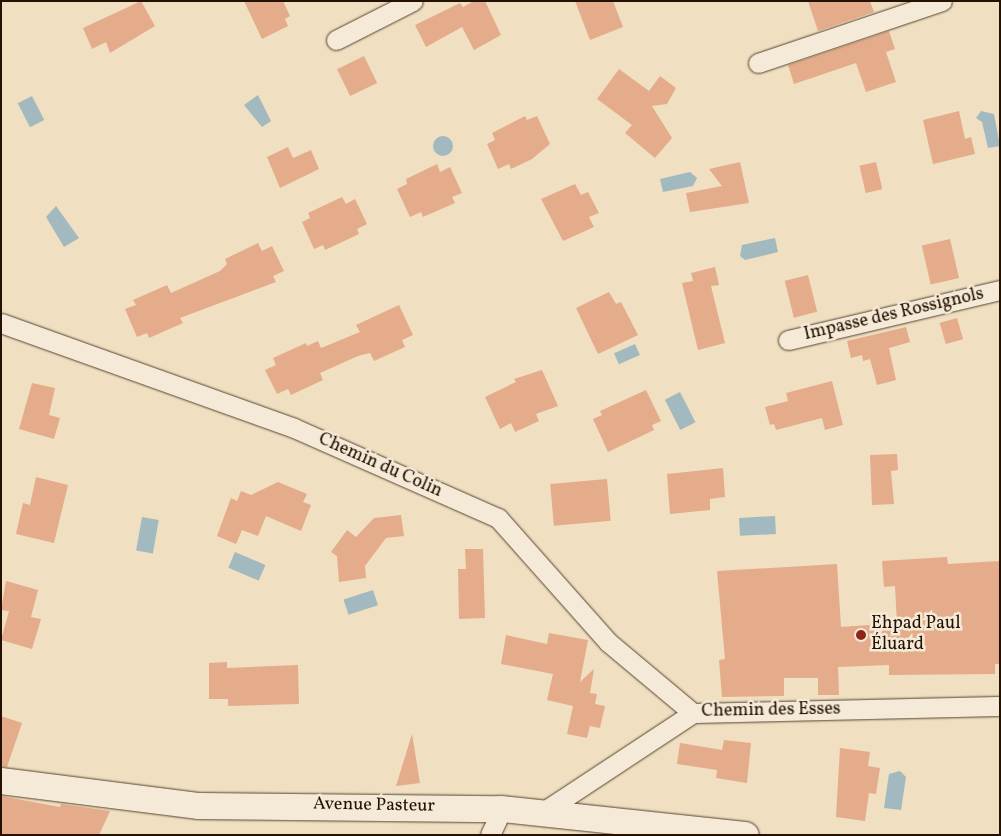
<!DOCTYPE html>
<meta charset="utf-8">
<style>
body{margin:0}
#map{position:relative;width:1001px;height:836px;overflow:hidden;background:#f0dfc1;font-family:Vollkorn,serif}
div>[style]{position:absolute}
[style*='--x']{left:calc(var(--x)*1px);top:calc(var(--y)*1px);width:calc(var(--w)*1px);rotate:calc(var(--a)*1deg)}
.water>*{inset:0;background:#a1b9bf;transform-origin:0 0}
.round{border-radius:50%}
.building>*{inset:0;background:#e4ac8a;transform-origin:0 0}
.roads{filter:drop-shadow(0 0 1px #574430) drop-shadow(0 0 1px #574430)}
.street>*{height:19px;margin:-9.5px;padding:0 9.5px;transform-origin:9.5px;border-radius:9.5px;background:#f5ead7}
.secondary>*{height:26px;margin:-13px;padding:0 13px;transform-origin:13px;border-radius:13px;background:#f5ead7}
.dots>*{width:14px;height:14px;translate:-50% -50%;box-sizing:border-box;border:2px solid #f5ead7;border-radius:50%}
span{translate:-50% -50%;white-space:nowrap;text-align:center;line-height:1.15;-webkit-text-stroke:5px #f5ead7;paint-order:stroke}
.street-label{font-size:18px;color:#241100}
.poi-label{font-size:18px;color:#241100}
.left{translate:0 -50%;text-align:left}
.frame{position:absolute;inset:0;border:2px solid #241100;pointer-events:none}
</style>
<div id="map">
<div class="water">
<i style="clip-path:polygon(258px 95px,271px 121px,262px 127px,244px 105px)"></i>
<i style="left:32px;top:96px;width:27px;height:16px;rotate:63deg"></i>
<i style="clip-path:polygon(981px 111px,994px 114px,1000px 146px,988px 148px,982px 122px,976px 118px)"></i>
<i class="round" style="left:433px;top:136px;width:20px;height:20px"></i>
<i style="clip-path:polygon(690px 172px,697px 178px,693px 186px,663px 192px,660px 179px)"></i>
<i style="clip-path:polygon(56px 206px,79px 238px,64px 247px,46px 217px)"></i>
<i style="clip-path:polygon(775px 238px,778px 252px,745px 260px,740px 256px,742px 245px)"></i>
<i style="left:635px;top:344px;width:12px;height:23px;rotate:66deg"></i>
<i style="left:680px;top:392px;width:34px;height:17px;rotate:63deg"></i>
<i style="left:775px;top:516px;width:18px;height:36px;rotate:87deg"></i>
<i style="left:142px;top:517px;width:17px;height:34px;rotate:10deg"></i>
<i style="left:235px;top:552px;width:33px;height:17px;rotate:23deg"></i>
<i style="left:373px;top:590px;width:16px;height:31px;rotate:72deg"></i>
<i style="clip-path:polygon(900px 771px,906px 777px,901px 810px,884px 808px,889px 774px)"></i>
</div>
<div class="building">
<i style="clip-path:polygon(141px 1px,155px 26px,110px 53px,106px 42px,92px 49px,83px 28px)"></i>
<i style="clip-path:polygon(244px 1px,283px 1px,290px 16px,285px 19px,288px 26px,262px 39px)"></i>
<i style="clip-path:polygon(474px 1px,485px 1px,501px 35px,474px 50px,462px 27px,426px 47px,415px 25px,460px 3px,463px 7px)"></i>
<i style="clip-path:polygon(575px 1px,613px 1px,623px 27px,590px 40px)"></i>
<i style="clip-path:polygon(808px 1px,870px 1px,874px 12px,818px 31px)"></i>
<i style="clip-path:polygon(889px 31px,895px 49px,886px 52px,896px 82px,866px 92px,856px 63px,794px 84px,788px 65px)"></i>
<i style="left:364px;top:56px;width:30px;height:30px;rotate:64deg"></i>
<i style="clip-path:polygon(619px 69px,649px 91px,660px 76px,676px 88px,667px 104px,652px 106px,672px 138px,655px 158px,625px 133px,632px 125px,597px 99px)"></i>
<i style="clip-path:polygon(959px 111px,965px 139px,971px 137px,975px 154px,933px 164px,923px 120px)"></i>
<i style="clip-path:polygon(525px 116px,527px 120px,537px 116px,550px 144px,532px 159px,511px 169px,509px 164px,498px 169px,487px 144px,495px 140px,492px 133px)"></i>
<i style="clip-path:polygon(288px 147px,293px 158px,311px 150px,319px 169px,280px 188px,267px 157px)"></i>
<i style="clip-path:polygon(740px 162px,749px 203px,690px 212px,686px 193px,722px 186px,709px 169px)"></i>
<i style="left:876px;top:162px;width:28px;height:17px;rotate:77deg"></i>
<i style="clip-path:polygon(437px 164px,440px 172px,450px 167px,462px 193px,452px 197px,455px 203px,423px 217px,421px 212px,410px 217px,397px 189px,407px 184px,406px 179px)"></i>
<i style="clip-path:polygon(575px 184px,581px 195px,588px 192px,599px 213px,589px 217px,594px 227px,563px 241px,541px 199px)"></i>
<i style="clip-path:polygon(342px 197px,346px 204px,355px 199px,367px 224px,357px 229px,359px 234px,325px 250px,323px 245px,314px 249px,302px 222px,310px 218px,308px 213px)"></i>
<i style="left:950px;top:239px;width:40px;height:29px;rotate:77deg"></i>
<i style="clip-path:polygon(258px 243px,262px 251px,272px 246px,284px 271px,273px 276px,276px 282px,180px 318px,183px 323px,149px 338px,147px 333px,137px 337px,125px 309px,136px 305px,133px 300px,167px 285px,171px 293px,220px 271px,227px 264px,225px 259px)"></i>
<i style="clip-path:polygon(715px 267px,719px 285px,711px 286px,725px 343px,698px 350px,682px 283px,693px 281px,691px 273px)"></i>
<i style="left:808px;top:275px;width:38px;height:24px;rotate:76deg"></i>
<i style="clip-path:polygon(609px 292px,616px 304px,621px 302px,638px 335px,598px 354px,576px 308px)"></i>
<i style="clip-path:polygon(399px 305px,413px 335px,402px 340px,405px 347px,374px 361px,370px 353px,358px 356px,320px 373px,323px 380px,291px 395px,288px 389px,277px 394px,265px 370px,276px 365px,273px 358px,306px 343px,307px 346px,318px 341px,321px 348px,360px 332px,356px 325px)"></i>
<i style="left:957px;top:318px;width:22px;height:18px;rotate:74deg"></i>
<i style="clip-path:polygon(906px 327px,910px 342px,889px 348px,896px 380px,877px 385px,870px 359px,863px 361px,862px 355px,851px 358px,847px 341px)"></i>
<i style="clip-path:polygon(542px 370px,558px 406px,536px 414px,539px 421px,515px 432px,511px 423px,500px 429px,485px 397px,516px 382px,514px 379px)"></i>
<i style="clip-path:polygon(832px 381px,843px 425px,825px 430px,822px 418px,776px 430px,774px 424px,770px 425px,765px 407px,788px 401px,786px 393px)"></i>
<i style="clip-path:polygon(32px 383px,55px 388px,49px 415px,60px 418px,54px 439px,19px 429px)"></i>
<i style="clip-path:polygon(646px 390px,661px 421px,652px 425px,654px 430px,608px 452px,593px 419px,602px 415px,600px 411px)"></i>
<i style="clip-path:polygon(897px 454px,898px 470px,891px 471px,894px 504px,872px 505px,870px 455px)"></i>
<i style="clip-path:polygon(723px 468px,725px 497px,710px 499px,710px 510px,670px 514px,667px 474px)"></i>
<i style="clip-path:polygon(36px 477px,68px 485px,54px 543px,16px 534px,23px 503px,30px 505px)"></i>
<i style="left:607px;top:479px;width:42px;height:57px;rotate:85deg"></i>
<i style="clip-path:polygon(278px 482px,307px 494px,303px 502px,311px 505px,301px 531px,266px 516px,258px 536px,242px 530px,236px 544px,217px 536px,231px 498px,237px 501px,241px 491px,251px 495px)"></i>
<i style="clip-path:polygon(401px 515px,404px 536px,386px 538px,365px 566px,366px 578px,339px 582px,337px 556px,331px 552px,347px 530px,356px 537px,374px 518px)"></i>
<i style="clip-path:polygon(465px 549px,483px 549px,485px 618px,459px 619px,458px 569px,466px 569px)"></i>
<i style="clip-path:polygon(947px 557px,948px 564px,1000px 561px,1000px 664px,995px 664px,995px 674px,889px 675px,889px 665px,838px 667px,839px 695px,818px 695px,818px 678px,784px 678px,784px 696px,722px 697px,719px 660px,725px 659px,717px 571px,837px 564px,841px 627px,897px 623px,895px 586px,884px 587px,882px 561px)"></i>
<i style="clip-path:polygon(6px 581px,38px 590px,31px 617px,41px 619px,32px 649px,1px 640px,9px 611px,1px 610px)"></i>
<i style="clip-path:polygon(549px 633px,588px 640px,580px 682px,594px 669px,590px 693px,597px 694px,595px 704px,605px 706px,600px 728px,590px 726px,587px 738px,567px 734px,573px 706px,547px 700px,553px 674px,501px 664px,506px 635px,547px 644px)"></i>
<i style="clip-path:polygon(227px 662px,227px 668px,298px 665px,299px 704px,228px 706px,228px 699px,209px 699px,209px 663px)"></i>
<i style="clip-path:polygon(1px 716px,22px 723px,7px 767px,1px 766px)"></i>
<i style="clip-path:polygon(412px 734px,420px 783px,396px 786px)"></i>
<i style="clip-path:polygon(724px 740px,751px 743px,747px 783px,716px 778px,717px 770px,677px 764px,680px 743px,722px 750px)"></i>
<i style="clip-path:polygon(840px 748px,870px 752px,868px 766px,880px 768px,876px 794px,869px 793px,865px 821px,836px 817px)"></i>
<i style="clip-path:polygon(1px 796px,60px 807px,61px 804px,110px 811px,99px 835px,1px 835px)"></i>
</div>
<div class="roads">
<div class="street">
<i style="--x:336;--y:40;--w:86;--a:-26.9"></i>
<i style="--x:758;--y:63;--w:194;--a:-18.6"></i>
<i style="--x:1;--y:323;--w:311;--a:19.7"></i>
<i style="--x:294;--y:428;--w:223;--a:23.8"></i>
<i style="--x:498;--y:518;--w:166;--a:48.4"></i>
<i style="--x:608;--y:642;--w:111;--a:39.9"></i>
<i style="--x:788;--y:340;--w:218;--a:-13.3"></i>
<i style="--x:543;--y:812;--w:180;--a:-33.4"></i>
<i style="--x:693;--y:713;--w:307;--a:-1.3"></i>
<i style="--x:490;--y:835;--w:29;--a:-65"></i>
</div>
<div class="secondary">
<i style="--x:1;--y:781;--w:200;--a:7.2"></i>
<i style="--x:199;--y:806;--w:303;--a:0.6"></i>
<i style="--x:502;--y:809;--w:245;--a:6.1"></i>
</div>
</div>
<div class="dots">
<i style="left:861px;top:635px;background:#8f2418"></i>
</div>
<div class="street-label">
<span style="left:894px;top:315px;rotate:-13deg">Impasse des Rossignols</span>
<span style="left:380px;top:466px;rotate:24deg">Chemin du Colin</span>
<span style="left:771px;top:711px;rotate:-1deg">Chemin des Esses</span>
<span style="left:374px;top:806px;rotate:1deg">Avenue Pasteur</span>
</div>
<div class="poi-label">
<span class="left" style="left:871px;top:635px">Ehpad Paul<br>Éluard</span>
</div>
<div class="frame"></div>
</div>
